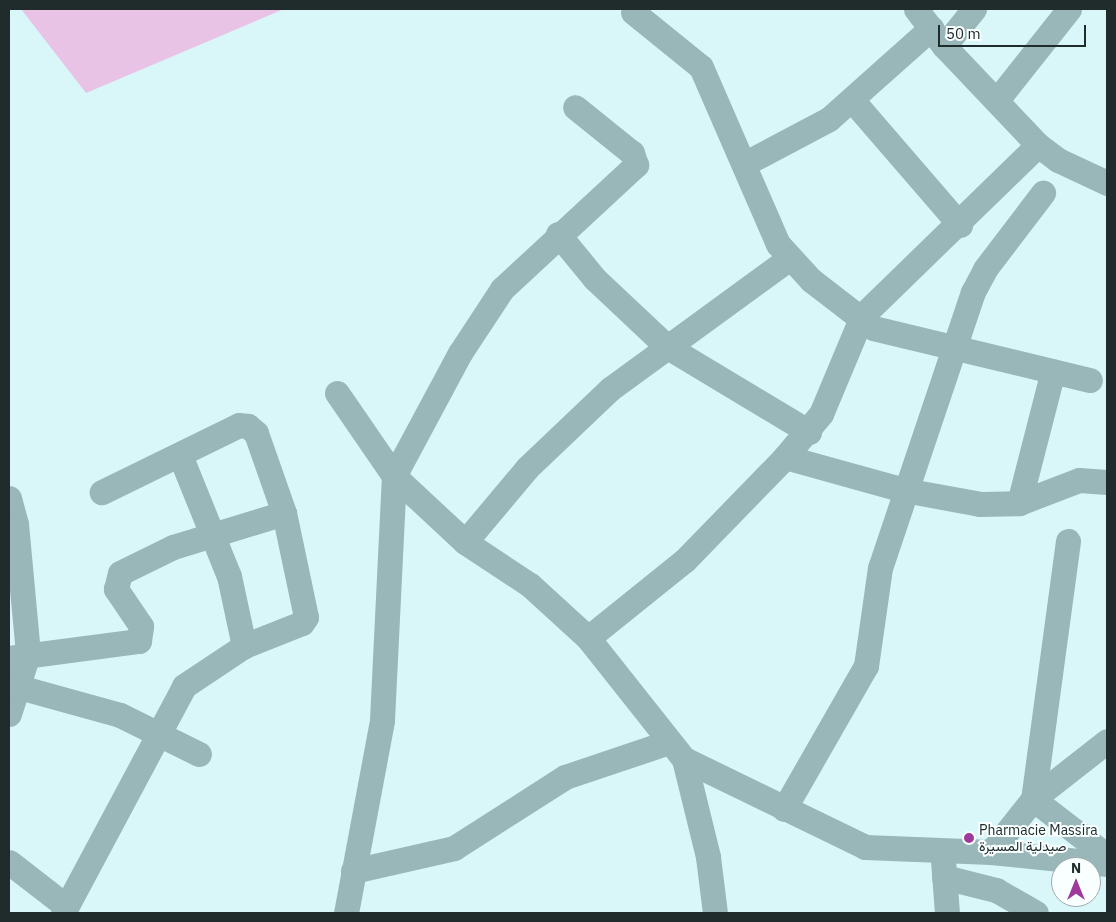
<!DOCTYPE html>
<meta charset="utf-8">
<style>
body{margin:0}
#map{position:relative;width:1116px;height:922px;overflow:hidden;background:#d9f7f9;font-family:"IBM Plex Sans",Vazirmatn,sans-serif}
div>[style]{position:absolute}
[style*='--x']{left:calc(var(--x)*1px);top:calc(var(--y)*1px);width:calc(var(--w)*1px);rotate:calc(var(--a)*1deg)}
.green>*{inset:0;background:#e9c3e6}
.minor>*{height:25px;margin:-12.5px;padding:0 12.5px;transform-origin:12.5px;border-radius:12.5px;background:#99b6b9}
.dots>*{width:14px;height:14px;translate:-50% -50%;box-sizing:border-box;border:2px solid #f9ffff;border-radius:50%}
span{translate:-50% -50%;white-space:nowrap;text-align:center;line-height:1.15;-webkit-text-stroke:4px #f9ffff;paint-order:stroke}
.poi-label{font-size:14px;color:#202b2c}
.left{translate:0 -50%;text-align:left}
.frame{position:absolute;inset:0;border:10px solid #202b2c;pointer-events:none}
.north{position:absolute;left:1051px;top:857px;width:50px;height:50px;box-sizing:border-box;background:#f9ffff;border:1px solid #a2aaab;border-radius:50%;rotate:0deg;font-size:14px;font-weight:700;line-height:20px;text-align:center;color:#202b2c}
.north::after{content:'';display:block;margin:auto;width:18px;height:22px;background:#a0399c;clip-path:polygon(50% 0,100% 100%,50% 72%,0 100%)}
.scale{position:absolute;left:938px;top:25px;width:148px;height:22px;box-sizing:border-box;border:2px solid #202b2c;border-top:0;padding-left:6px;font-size:15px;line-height:18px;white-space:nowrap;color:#202b2c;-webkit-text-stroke:4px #f9ffff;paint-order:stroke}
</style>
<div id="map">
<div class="green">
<i style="clip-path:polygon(21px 9px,284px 9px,86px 93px)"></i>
</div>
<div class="minor">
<i style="--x:916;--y:9;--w:46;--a:52.9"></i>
<i style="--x:944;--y:46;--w:137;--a:46.5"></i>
<i style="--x:1038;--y:145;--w:25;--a:37"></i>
<i style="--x:1058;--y:160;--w:54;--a:25.1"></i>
<i style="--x:633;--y:12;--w:87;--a:39"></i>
<i style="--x:701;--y:67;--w:193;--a:66.5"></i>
<i style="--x:778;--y:244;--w:49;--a:47.5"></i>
<i style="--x:811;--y:280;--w:78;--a:37.7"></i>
<i style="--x:873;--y:328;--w:223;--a:13.5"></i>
<i style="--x:944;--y:46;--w:48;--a:-51"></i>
<i style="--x:997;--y:100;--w:116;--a:-51.6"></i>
<i style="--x:853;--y:101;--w:164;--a:49.2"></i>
<i style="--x:744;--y:164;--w:96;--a:-27.9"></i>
<i style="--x:829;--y:119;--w:137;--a:-41.7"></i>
<i style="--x:558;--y:234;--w:58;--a:50.6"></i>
<i style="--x:595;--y:279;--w:98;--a:43.3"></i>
<i style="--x:666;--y:346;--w:167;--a:31"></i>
<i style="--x:337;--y:393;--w:101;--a:55.5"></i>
<i style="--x:394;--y:476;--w:97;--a:42.9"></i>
<i style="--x:465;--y:542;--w:78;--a:33.5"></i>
<i style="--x:530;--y:585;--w:79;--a:42.4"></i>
<i style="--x:588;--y:638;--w:154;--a:51.6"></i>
<i style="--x:684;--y:759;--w:201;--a:25.9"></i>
<i style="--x:865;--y:847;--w:126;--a:2.3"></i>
<i style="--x:991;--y:852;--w:117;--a:5.9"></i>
<i style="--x:180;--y:455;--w:131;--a:68"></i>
<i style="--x:229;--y:576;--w:72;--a:77.9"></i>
<i style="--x:785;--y:457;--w:56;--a:-50.1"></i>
<i style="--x:821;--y:414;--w:106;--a:-67.3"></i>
<i style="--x:862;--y:316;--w:245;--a:-44.2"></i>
<i style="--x:9;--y:498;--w:27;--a:75"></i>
<i style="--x:16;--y:524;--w:131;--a:84.7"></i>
<i style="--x:28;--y:654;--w:63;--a:107.6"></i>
<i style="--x:1019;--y:503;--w:136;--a:-75.6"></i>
<i style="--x:1068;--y:541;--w:260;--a:97.7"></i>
<i style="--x:1033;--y:799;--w:93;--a:37.6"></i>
<i style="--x:465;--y:542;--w:97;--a:-50"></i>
<i style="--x:527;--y:468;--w:115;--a:-43.6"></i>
<i style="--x:610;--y:389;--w:220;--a:-36.1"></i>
<i style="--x:588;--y:638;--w:124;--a:-38.8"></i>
<i style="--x:685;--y:560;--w:144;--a:-45.8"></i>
<i style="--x:785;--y:457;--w:123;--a:15.5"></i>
<i style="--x:904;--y:490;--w:77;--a:10.4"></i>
<i style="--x:980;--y:504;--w:39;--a:-1"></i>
<i style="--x:1019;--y:503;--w:64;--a:-21"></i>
<i style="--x:1079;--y:480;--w:28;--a:4"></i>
<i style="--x:9;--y:658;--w:131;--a:-7.5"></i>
<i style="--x:139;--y:641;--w:15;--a:-82"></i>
<i style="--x:141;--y:626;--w:45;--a:-124"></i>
<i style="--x:116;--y:589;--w:16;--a:-76"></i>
<i style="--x:120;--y:573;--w:59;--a:-26.1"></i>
<i style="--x:173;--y:547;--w:116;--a:-17"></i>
<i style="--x:19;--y:687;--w:105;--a:15.5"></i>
<i style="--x:120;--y:715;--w:88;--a:26.3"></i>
<i style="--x:684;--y:759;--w:101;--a:76.2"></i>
<i style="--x:708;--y:857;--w:56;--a:82.9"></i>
<i style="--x:784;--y:809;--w:165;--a:-60.2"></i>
<i style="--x:866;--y:666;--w:99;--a:-81.9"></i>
<i style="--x:880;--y:568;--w:291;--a:-71.4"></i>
<i style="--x:973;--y:292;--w:26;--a:-62"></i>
<i style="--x:985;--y:269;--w:96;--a:-52.7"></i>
<i style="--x:991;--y:852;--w:68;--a:-51.6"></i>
<i style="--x:1033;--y:799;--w:94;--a:-38.1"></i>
<i style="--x:943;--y:860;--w:53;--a:85.7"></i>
<i style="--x:9;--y:862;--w:72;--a:37.7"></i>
<i style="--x:353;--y:871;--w:104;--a:-12.8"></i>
<i style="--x:454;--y:848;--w:132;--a:-32.6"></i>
<i style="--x:565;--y:777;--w:110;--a:-18.6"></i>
<i style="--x:944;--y:877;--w:54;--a:14"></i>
<i style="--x:996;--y:890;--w:46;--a:29.9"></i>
<i style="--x:63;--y:913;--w:257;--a:-61.9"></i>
<i style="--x:184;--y:686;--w:72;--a:-33.7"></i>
<i style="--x:244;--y:646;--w:62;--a:-21.6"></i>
<i style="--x:302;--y:623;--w:7;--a:-56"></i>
<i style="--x:306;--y:617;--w:106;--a:-101.9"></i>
<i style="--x:284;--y:513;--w:85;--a:-109.3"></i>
<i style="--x:256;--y:433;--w:11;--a:-139"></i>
<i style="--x:248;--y:426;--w:9;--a:-174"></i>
<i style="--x:239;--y:425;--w:153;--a:153.9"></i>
<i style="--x:346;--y:913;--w:196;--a:-79.4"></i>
<i style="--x:382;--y:720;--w:244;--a:-87.2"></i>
<i style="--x:394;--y:476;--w:140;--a:-61.8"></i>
<i style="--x:460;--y:353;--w:77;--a:-56.7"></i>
<i style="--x:502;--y:289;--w:183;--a:-42.8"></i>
<i style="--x:636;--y:165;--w:13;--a:-108"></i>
<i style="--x:632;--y:153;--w:73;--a:-141.1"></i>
</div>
<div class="dots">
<i style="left:969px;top:838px;background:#a0399c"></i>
</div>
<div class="poi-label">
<span class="left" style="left:979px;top:838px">Pharmacie Massira<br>صيدلية المسيرة</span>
</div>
<div class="frame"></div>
<div class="north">N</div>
<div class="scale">50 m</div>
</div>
